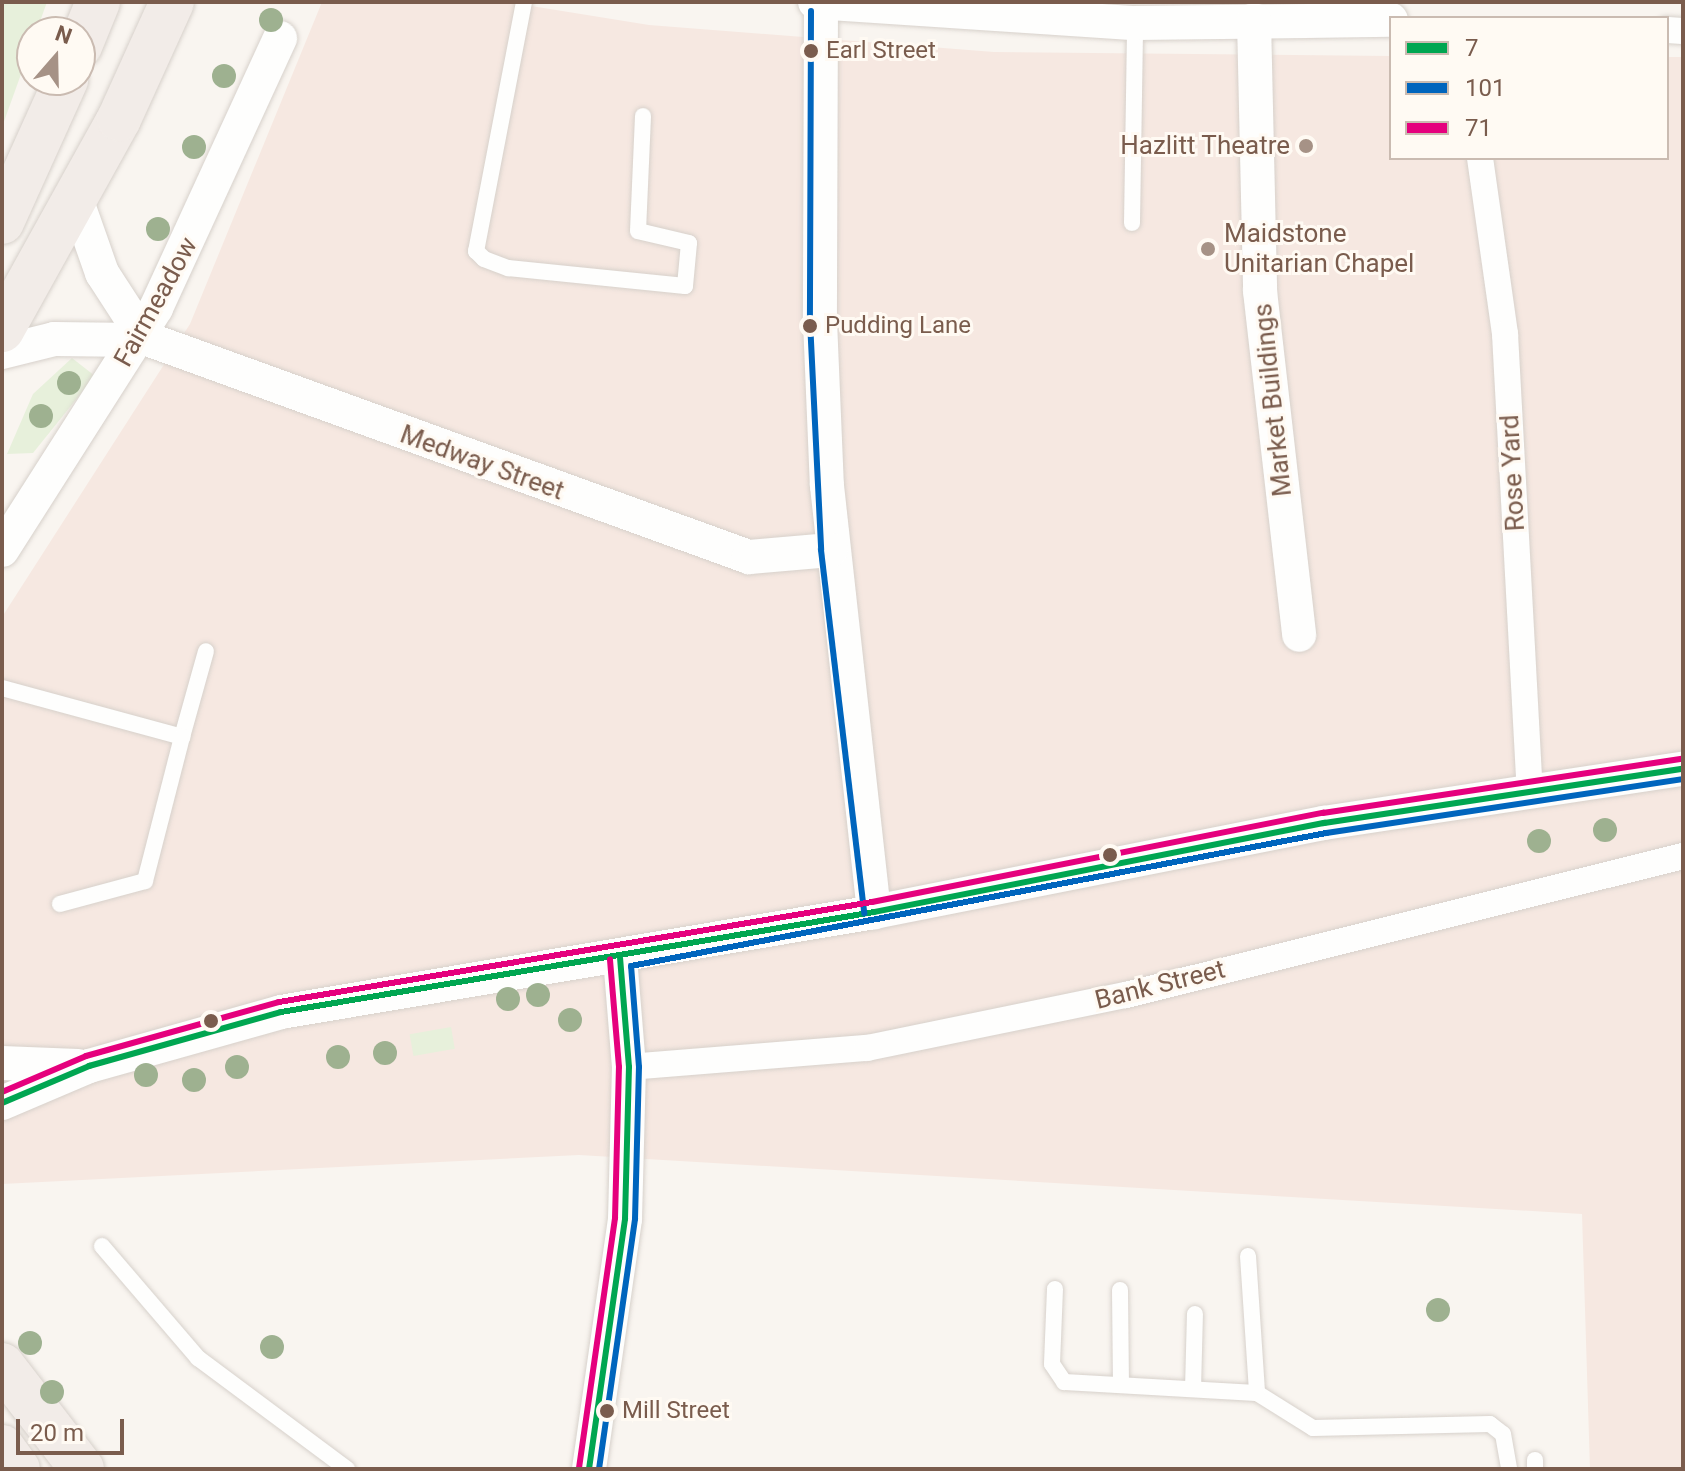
<!DOCTYPE html>
<style>
body{margin:0}
#map{position:relative;width:1685px;height:1471px;overflow:hidden;background:#f9f5f0;font-family:Roboto,sans-serif}
div>[style]{position:absolute}
[style*='--x']{left:calc(var(--x)*1px);top:calc(var(--y)*1px);width:calc(var(--w)*1px);rotate:calc(var(--a)*1deg)}
.commercial>*{inset:0;background:#f6e8e1}
.green>*{inset:0;background:#e7f0db;transform-origin:0 0}
.roads{filter:drop-shadow(0 0 2px #d7d1cb) drop-shadow(0 0 2px #d7d1cb)}
.service>*{height:16px;margin:-8px;padding:0 8px;transform-origin:8px;border-radius:8px;background:#fefefd}
.pedestrian>*{height:26px;margin:-13px;padding:0 13px;transform-origin:13px;border-radius:13px;background:#fefefd}
.minor>*{height:34px;margin:-17px;padding:0 17px;transform-origin:17px;border-radius:17px;background:#fefefd}
.trunk>*{height:44px;margin:-22px;padding:0 22px;transform-origin:22px;border-radius:22px;background:#f2ece8}
.bus-1>*{height:6px;margin:-3px;padding:0 3px;transform-origin:3px;border-radius:3px;background:#00a651}
.bus-2>*{height:6px;margin:-3px;padding:0 3px;transform-origin:3px;border-radius:3px;background:#0065bd}
.bus-3>*{height:6px;margin:-3px;padding:0 3px;transform-origin:3px;border-radius:3px;background:#e5007d}
.trees>*{width:24px;height:24px;margin:-12px;border-radius:50%;background:#9eb190}
.dots>*{width:22px;height:22px;translate:-50% -50%;box-sizing:border-box;border:4px solid #fffaf3;border-radius:50%}
span{translate:-50% -50%;white-space:nowrap;text-align:center;line-height:1.15;-webkit-text-stroke:6px #fffaf3;paint-order:stroke}
.bus-label{font-size:24px;color:#7a5c4d}
.left{translate:0 -50%;text-align:left}
.poi-label{font-size:26px;color:#7a5c4d}
.right{translate:-100% -50%;text-align:right}
.street-label{font-size:26px;color:#7a5c4d}
.frame{position:absolute;inset:0;border:4px solid #7a5c4d;pointer-events:none}
.legend{position:absolute;left:1389px;top:16px;width:280px;height:144px;box-sizing:border-box;background:#fffaf3;border:2px solid #cabbb1;margin:0;padding:10px 14px;list-style:none;font-size:24px;color:#7a5c4d}
.legend li{display:flex;align-items:center;gap:16px;height:40px}
.legend b{width:40px;border:2px solid #cabbb1}
.north{position:absolute;left:16px;top:16px;width:80px;height:80px;box-sizing:border-box;background:#fffaf3;border:2px solid #cabbb1;border-radius:50%;rotate:20deg;font-size:22px;font-weight:700;line-height:32px;text-align:center;color:#7a5c4d}
.north::after{content:'';display:block;margin:auto;width:28px;height:36px;background:#a69286;clip-path:polygon(50% 0,100% 100%,50% 72%,0 100%)}
.scale{position:absolute;left:16px;top:1419px;width:108px;height:36px;box-sizing:border-box;border:4px solid #7a5c4d;border-top:0;padding-left:10px;font-size:24px;line-height:28px;white-space:nowrap;color:#7a5c4d;-webkit-text-stroke:6px #fffaf3;paint-order:stroke}
</style>
<div id="map">
<div class="commercial">
<i style="clip-path:polygon(322px 2px,507px 2px,649px 25px,994px 52px,1391px 56px,1391px 158px,1667px 158px,1667px 57px,1683px 57px,1683px 1469px,1590px 1469px,1582px 1214px,579px 1155px,2px 1184px,2px 617px,190px 324px)"></i>
</div>
<div class="green">
<i style="clip-path:polygon(2px 2px,47px 2px,2px 127px)"></i>
<i style="clip-path:polygon(72px 358px,95px 376px,33px 453px,7px 454px,33px 394px)"></i>
<i style="left:451px;top:1027px;width:22px;height:42px;rotate:80deg"></i>
</div>
<div class="roads">
<div class="service">
<i style="--x:524;--y:2;--w:254;--a:100.9"></i>
<i style="--x:476;--y:251;--w:11;--a:45"></i>
<i style="--x:484;--y:259;--w:26;--a:21"></i>
<i style="--x:508;--y:268;--w:178;--a:5.8"></i>
<i style="--x:685;--y:286;--w:43;--a:-84.7"></i>
<i style="--x:689;--y:243;--w:52;--a:-166.8"></i>
<i style="--x:638;--y:231;--w:115;--a:-87.5"></i>
<i style="--x:1132;--y:223;--w:200;--a:-89.1"></i>
<i style="--x:2;--y:688;--w:187;--a:15.2"></i>
<i style="--x:182;--y:737;--w:89;--a:-74.4"></i>
<i style="--x:60;--y:904;--w:88;--a:-15.1"></i>
<i style="--x:145;--y:881;--w:149;--a:-75.6"></i>
<i style="--x:102;--y:1246;--w:148;--a:49.4"></i>
<i style="--x:198;--y:1358;--w:186;--a:36.7"></i>
<i style="--x:1248;--y:1256;--w:137;--a:86.2"></i>
<i style="--x:1257;--y:1393;--w:66;--a:32"></i>
<i style="--x:1313;--y:1428;--w:177;--a:-1.3"></i>
<i style="--x:1490;--y:1424;--w:16;--a:38"></i>
<i style="--x:1503;--y:1434;--w:36;--a:80"></i>
<i style="--x:1055;--y:1289;--w:75;--a:92.3"></i>
<i style="--x:1052;--y:1364;--w:22;--a:56"></i>
<i style="--x:1064;--y:1382;--w:193;--a:3.3"></i>
<i style="--x:1120;--y:1290;--w:95;--a:89.4"></i>
<i style="--x:1193;--y:1389;--w:75;--a:-88.5"></i>
<i style="--x:1535;--y:1469;--w:9;--a:-90"></i>
</div>
<div class="pedestrian">
<i style="--x:1667;--y:30;--w:16;--a:4"></i>
<i style="--x:1480;--y:158;--w:178;--a:81.9"></i>
<i style="--x:1505;--y:334;--w:456;--a:86.9"></i>
<i style="--x:629;--y:1067;--w:239;--a:-4.6"></i>
<i style="--x:867;--y:1048;--w:264;--a:-11.6"></i>
<i style="--x:1126;--y:995;--w:574;--a:-14.01"></i>
</div>
<div class="minor">
<i style="--x:815;--y:2;--w:321;--a:3.8"></i>
<i style="--x:1135;--y:23;--w:256;--a:-0.7"></i>
<i style="--x:821;--y:3;--w:318;--a:90.2"></i>
<i style="--x:820;--y:321;--w:165;--a:87.6"></i>
<i style="--x:827;--y:486;--w:429;--a:83.7"></i>
<i style="--x:1254;--y:20;--w:271;--a:88.7"></i>
<i style="--x:1260;--y:291;--w:346;--a:83.5"></i>
<i style="--x:74;--y:193;--w:85;--a:70.7"></i>
<i style="--x:102;--y:273;--w:72;--a:57"></i>
<i style="--x:139;--y:336;--w:649;--a:19.92"></i>
<i style="--x:749;--y:557;--w:82;--a:-4.9"></i>
<i style="--x:2;--y:352;--w:54;--a:-14"></i>
<i style="--x:54;--y:339;--w:84;--a:0.7"></i>
<i style="--x:2;--y:550;--w:287;--a:-57.5"></i>
<i style="--x:156;--y:308;--w:297;--a:-65.3"></i>
<i style="--x:2;--y:1063;--w:76;--a:2.3"></i>
<i style="--x:2;--y:1103;--w:95;--a:-23"></i>
<i style="--x:89;--y:1066;--w:199;--a:-15.7"></i>
<i style="--x:281;--y:1012;--w:601;--a:-9.57"></i>
<i style="--x:874;--y:912;--w:459;--a:-11.2"></i>
<i style="--x:1324;--y:823;--w:363;--a:-8.6"></i>
<i style="--x:589;--y:1469;--w:253;--a:-81.8"></i>
<i style="--x:625;--y:1219;--w:152;--a:-88.5"></i>
<i style="--x:629;--y:1067;--w:109;--a:-94.7"></i>
</div>
<div class="trunk">
<i style="--x:80;--y:46;--w:48;--a:-67.8"></i>
<i style="--x:2;--y:222;--w:156;--a:-65.7"></i>
<i style="--x:2;--y:330;--w:241;--a:-61"></i>
<i style="--x:119;--y:119;--w:128;--a:-65.6"></i>
<i style="--x:2;--y:1365;--w:131;--a:52.4"></i>
<i style="--x:2;--y:1447;--w:27;--a:54"></i>
</div>
</div>
<div class="bus-1">
<i style="--x:2;--y:1103;--w:95;--a:-23"></i>
<i style="--x:89;--y:1066;--w:199;--a:-15.7"></i>
<i style="--x:281;--y:1012;--w:601;--a:-9.57"></i>
<i style="--x:874;--y:912;--w:459;--a:-11.2"></i>
<i style="--x:1324;--y:823;--w:363;--a:-8.6"></i>
<i style="--x:589;--y:1469;--w:253;--a:-81.8"></i>
<i style="--x:625;--y:1219;--w:152;--a:-88.5"></i>
<i style="--x:629;--y:1067;--w:109;--a:-94.7"></i>
</div>
<div class="bus-2">
<i style="--x:811;--y:11;--w:310;--a:90.2"></i>
<i style="--x:810;--y:321;--w:229;--a:87.2"></i>
<i style="--x:821;--y:550;--w:366;--a:83.2"></i>
<i style="--x:599;--y:1469;--w:253;--a:-81.8"></i>
<i style="--x:635;--y:1219;--w:152;--a:-88.5"></i>
<i style="--x:639;--y:1067;--w:101;--a:-94.5"></i>
<i style="--x:631;--y:966;--w:708;--a:-10.83"></i>
<i style="--x:1326;--y:833;--w:361;--a:-8.6"></i>
</div>
<div class="bus-3">
<i style="--x:2;--y:1092;--w:91;--a:-23.2"></i>
<i style="--x:86;--y:1056;--w:200;--a:-15.6"></i>
<i style="--x:279;--y:1002;--w:601;--a:-9.57"></i>
<i style="--x:872;--y:902;--w:460;--a:-11.2"></i>
<i style="--x:1323;--y:813;--w:363;--a:-8.6"></i>
<i style="--x:579;--y:1468;--w:253;--a:-81.8"></i>
<i style="--x:615;--y:1218;--w:151;--a:-88.5"></i>
<i style="--x:619;--y:1067;--w:108;--a:-94.8"></i>
</div>
<div class="trees">
<i style="left:271px;top:20px"></i>
<i style="left:224px;top:76px"></i>
<i style="left:194px;top:147px"></i>
<i style="left:158px;top:229px"></i>
<i style="left:69px;top:383px"></i>
<i style="left:41px;top:416px"></i>
<i style="left:1605px;top:830px"></i>
<i style="left:1539px;top:841px"></i>
<i style="left:538px;top:995px"></i>
<i style="left:508px;top:999px"></i>
<i style="left:570px;top:1020px"></i>
<i style="left:385px;top:1053px"></i>
<i style="left:338px;top:1057px"></i>
<i style="left:237px;top:1067px"></i>
<i style="left:146px;top:1075px"></i>
<i style="left:194px;top:1080px"></i>
<i style="left:1438px;top:1310px"></i>
<i style="left:30px;top:1343px"></i>
<i style="left:272px;top:1347px"></i>
<i style="left:52px;top:1392px"></i>
</div>
<div class="dots">
<i style="left:811px;top:51px;background:#7a5c4d"></i>
<i style="left:1306px;top:146px;background:#a69286"></i>
<i style="left:1208px;top:249px;background:#a69286"></i>
<i style="left:810px;top:326px;background:#7a5c4d"></i>
<i style="left:1110px;top:855px;background:#7a5c4d"></i>
<i style="left:211px;top:1021px;background:#7a5c4d"></i>
<i style="left:607px;top:1411px;background:#7a5c4d"></i>
</div>
<div class="bus-label">
<span class="left" style="left:826px;top:51px">Earl Street</span>
<span class="left" style="left:825px;top:326px">Pudding Lane</span>
<span class="left" style="left:622px;top:1411px">Mill Street</span>
</div>
<div class="poi-label">
<span class="right" style="left:1290px;top:146px">Hazlitt Theatre</span>
<span class="left" style="left:1224px;top:249px">Maidstone<br>Unitarian Chapel</span>
</div>
<div class="street-label">
<span style="left:156px;top:302px;rotate:-61deg">Fairmeadow</span>
<span style="left:1273px;top:400px;rotate:-96deg">Market Buildings</span>
<span style="left:482px;top:463px;rotate:20deg">Medway Street</span>
<span style="left:1513px;top:473px;rotate:-93deg">Rose Yard</span>
<span style="left:1160px;top:985px;rotate:-14deg">Bank Street</span>
</div>
<div class="frame"></div>
<ul class="legend">
<li><b style="height:10px;background:#00a651"></b>7</li>
<li><b style="height:10px;background:#0065bd"></b>101</li>
<li><b style="height:10px;background:#e5007d"></b>71</li>
</ul>
<div class="north">N</div>
<div class="scale">20 m</div>
</div>
